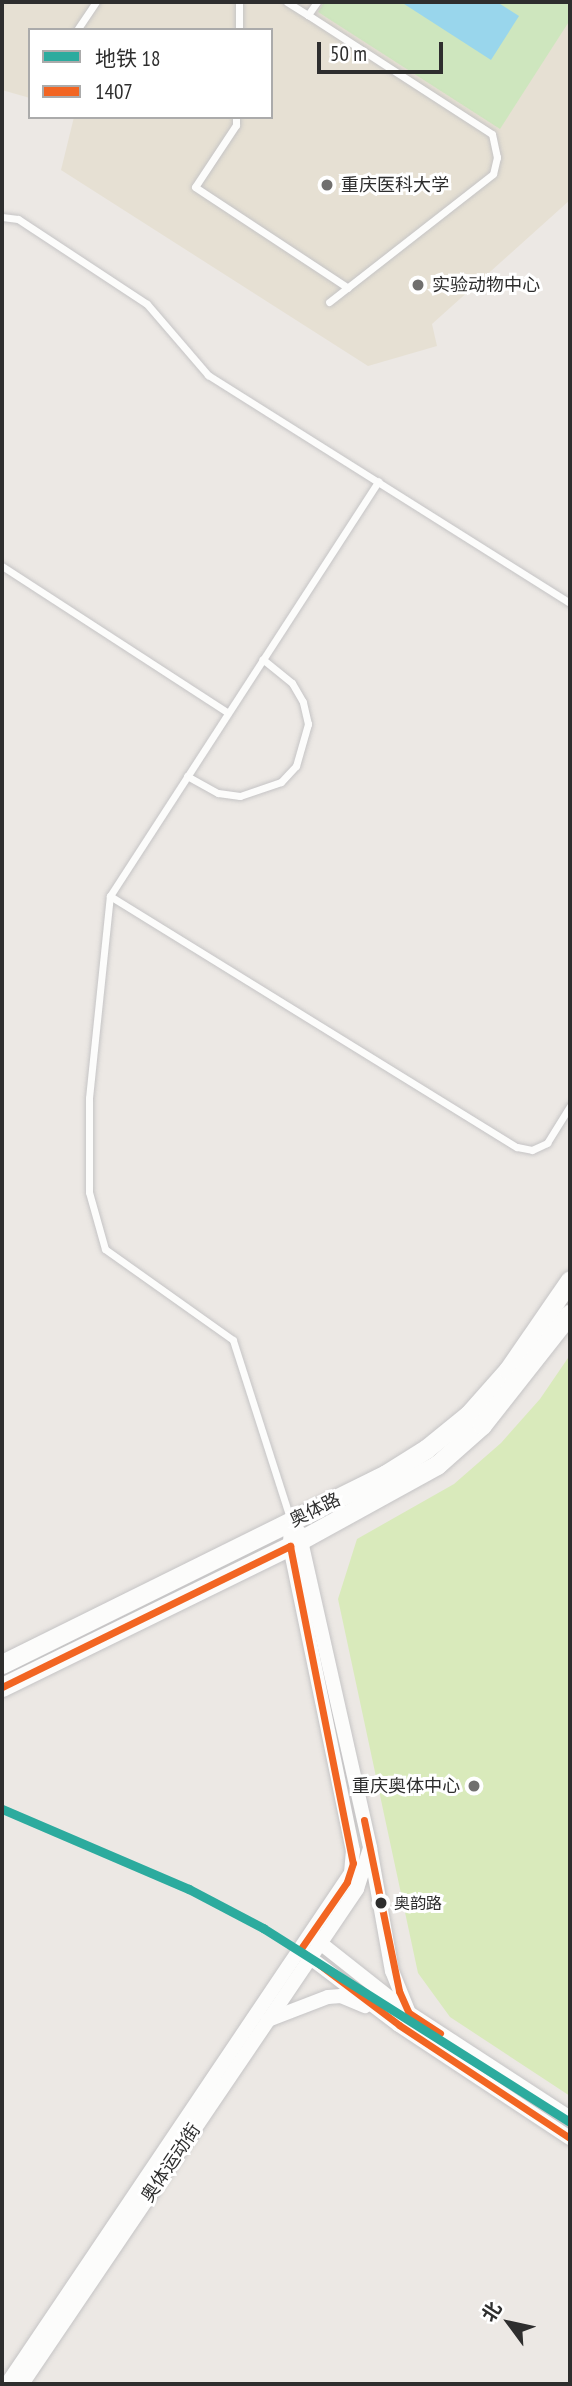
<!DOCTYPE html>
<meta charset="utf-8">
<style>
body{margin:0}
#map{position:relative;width:572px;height:2386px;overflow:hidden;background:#ece8e4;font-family:"PT Sans Narrow","Noto Sans SC",sans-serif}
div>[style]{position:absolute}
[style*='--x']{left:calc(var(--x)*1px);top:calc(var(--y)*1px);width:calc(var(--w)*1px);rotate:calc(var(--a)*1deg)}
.education>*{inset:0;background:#e6e0d3}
.green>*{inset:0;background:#cee6be}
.pitch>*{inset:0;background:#d9eabb}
.water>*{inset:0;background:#99d6ec}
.roads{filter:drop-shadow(0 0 2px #c5c4c5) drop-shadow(0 0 2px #c5c4c5)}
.lane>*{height:7px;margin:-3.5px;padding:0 3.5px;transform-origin:3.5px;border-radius:3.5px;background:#fcfcfb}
.street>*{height:14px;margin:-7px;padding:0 7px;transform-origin:7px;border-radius:7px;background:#fcfcfb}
.secondary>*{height:19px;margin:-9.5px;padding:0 9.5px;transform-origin:9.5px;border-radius:9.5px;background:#fcfcfb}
.bus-1>*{height:7px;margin:-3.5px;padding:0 3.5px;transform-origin:3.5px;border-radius:3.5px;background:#f26522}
.metro-1>*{height:9px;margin:-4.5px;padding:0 4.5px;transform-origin:4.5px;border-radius:4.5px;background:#2cab9e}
.dots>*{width:19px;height:19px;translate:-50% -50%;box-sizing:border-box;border:4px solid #fff;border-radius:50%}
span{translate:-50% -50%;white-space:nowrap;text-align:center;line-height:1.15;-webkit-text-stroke:6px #fff;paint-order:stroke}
.bus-label{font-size:16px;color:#2e2e2e}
.left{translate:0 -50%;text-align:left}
.poi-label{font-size:18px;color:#2e2e2e}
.right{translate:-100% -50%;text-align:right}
.street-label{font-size:18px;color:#2e2e2e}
.frame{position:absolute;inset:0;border:4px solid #2e2e2e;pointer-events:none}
.legend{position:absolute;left:28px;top:28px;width:245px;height:91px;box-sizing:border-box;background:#fff;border:2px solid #ababab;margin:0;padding:9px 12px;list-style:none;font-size:21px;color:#2e2e2e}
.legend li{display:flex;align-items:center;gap:14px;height:35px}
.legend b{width:35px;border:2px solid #ababab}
.north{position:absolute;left:474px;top:2288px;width:70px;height:70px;-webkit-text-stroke:5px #fff;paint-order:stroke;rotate:303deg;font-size:19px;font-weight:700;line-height:28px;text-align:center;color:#2e2e2e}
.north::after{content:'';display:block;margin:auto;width:24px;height:32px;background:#2e2e2e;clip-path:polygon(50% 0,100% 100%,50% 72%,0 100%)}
.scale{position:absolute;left:317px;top:42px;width:126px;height:32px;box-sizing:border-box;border:4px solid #2e2e2e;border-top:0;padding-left:9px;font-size:21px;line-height:24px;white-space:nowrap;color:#2e2e2e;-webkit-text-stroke:5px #fff;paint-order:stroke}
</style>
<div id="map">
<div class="education">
<i style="clip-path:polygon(2px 2px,570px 2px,570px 200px,432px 324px,437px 346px,368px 366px,61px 170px,74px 117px,271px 117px,271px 30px,30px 30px,30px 98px,2px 90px)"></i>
</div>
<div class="green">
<i style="clip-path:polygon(324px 2px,570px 2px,570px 20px,500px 129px,318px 12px)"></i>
</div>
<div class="pitch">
<i style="clip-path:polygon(570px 1355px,570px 2096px,450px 2017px,418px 1973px,338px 1599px,357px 1539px,454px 1484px,501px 1443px,540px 1399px)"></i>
</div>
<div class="water">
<i style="clip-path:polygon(401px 2px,497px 2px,519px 16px,491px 60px)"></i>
</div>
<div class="roads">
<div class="lane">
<i style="--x:287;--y:2;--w:25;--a:32"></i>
<i style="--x:317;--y:2;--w:16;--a:125"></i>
<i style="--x:308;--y:15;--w:219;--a:32.9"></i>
<i style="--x:492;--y:134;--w:24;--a:78"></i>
<i style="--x:497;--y:157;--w:17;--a:103"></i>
<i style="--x:493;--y:174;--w:208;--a:142"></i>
<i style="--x:77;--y:30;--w:34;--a:-56"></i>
<i style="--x:239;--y:30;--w:28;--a:-90"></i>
<i style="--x:236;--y:117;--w:8;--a:90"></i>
<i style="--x:236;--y:125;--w:74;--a:123.5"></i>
<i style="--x:195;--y:187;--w:183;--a:33.4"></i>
<i style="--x:2;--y:217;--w:16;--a:7"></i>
<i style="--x:18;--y:219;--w:154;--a:33.4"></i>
<i style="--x:147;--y:304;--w:94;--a:49.3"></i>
<i style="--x:208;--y:375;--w:428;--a:32.2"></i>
<i style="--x:2;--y:566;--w:268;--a:33"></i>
<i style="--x:187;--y:776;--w:35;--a:29"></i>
<i style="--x:218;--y:793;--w:22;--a:8"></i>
<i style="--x:240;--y:796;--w:43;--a:-18.9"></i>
<i style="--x:281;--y:782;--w:22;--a:-47"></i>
<i style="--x:296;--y:766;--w:44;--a:-74.1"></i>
<i style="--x:308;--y:724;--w:23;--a:-103"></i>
<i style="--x:303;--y:702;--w:22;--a:-120"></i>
<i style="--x:292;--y:683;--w:38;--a:-141"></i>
<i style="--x:110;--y:896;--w:478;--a:31.7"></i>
<i style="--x:517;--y:1147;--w:15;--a:11"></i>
<i style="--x:532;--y:1150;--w:17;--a:-25"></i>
<i style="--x:547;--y:1143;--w:44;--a:-58.1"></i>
<i style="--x:291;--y:1521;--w:190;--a:-107.8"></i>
<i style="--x:233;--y:1340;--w:157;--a:-144.6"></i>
<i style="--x:105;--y:1249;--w:59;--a:-105.7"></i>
<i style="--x:89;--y:1192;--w:94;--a:-90"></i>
<i style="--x:89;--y:1098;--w:203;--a:-84.1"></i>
<i style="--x:110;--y:896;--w:494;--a:-57.1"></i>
</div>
<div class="street">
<i style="--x:299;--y:1532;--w:324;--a:77.3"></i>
<i style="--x:370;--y:1848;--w:125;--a:79.9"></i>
<i style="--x:392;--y:1971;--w:45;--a:68"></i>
<i style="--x:314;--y:1938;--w:121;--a:38.3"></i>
<i style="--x:409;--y:2013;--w:192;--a:33.1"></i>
<i style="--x:304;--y:1953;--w:119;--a:37.2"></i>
<i style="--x:399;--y:2025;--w:205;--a:33.5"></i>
<i style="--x:268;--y:2020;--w:64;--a:-21"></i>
<i style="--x:328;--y:1997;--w:13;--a:-4"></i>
<i style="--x:341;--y:1996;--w:26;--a:23"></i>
<i style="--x:7;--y:2384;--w:616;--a:-56.05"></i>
<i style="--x:351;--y:1873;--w:22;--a:-85"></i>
<i style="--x:353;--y:1851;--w:311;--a:-101.7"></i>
<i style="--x:290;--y:1546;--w:24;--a:-88"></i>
<i style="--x:22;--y:2384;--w:598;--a:-55.91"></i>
<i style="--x:357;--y:1889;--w:43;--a:-72.4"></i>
</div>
<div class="secondary">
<i style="--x:2;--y:1664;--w:428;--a:-26.3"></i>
<i style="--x:386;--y:1474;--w:47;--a:-32"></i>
<i style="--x:426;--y:1449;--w:55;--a:-39.1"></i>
<i style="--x:469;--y:1414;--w:59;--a:-48.4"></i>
<i style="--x:508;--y:1370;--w:109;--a:-55.4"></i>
<i style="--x:2;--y:1687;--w:321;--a:-26.1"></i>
<i style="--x:290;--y:1546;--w:168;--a:-28.9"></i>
<i style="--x:437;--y:1465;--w:60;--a:-41.6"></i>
<i style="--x:482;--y:1425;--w:142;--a:-51.8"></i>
</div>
</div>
<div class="bus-1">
<i style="--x:2;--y:1687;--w:321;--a:-26.1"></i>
<i style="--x:290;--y:1546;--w:323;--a:78.8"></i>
<i style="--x:353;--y:1863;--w:20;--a:108"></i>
<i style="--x:347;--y:1882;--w:83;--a:124.7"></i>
<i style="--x:300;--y:1950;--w:124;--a:37.1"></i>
<i style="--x:399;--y:2025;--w:205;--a:33.5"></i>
<i style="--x:364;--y:1820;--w:175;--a:78.4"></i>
<i style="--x:399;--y:1991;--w:24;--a:66"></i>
<i style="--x:409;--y:2013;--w:37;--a:33"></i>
</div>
<div class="metro-1">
<i style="--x:2;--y:1809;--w:203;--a:23.2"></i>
<i style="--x:189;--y:1889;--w:84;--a:27.8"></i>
<i style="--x:263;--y:1928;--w:363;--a:32.3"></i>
</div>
<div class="dots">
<i style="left:327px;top:185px;background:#706f6e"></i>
<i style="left:418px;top:285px;background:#706f6e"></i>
<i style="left:474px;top:1786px;background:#706f6e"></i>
<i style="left:381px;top:1903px;background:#2e2e2e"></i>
</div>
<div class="bus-label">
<span class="left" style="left:394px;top:1903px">奥韵路</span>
</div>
<div class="poi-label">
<span class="left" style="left:341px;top:185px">重庆医科大学</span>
<span class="left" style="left:432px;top:285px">实验动物中心</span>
<span class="right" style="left:460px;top:1786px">重庆奥体中心</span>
</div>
<div class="street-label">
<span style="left:315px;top:1510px;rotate:-26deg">奥体路</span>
<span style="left:171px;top:2163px;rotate:-56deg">奥体运动街</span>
</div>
<div class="frame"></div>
<ul class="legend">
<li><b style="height:9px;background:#2cab9e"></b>地铁 18</li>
<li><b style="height:9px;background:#f26522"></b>1407</li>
</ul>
<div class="north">北</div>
<div class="scale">50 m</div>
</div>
